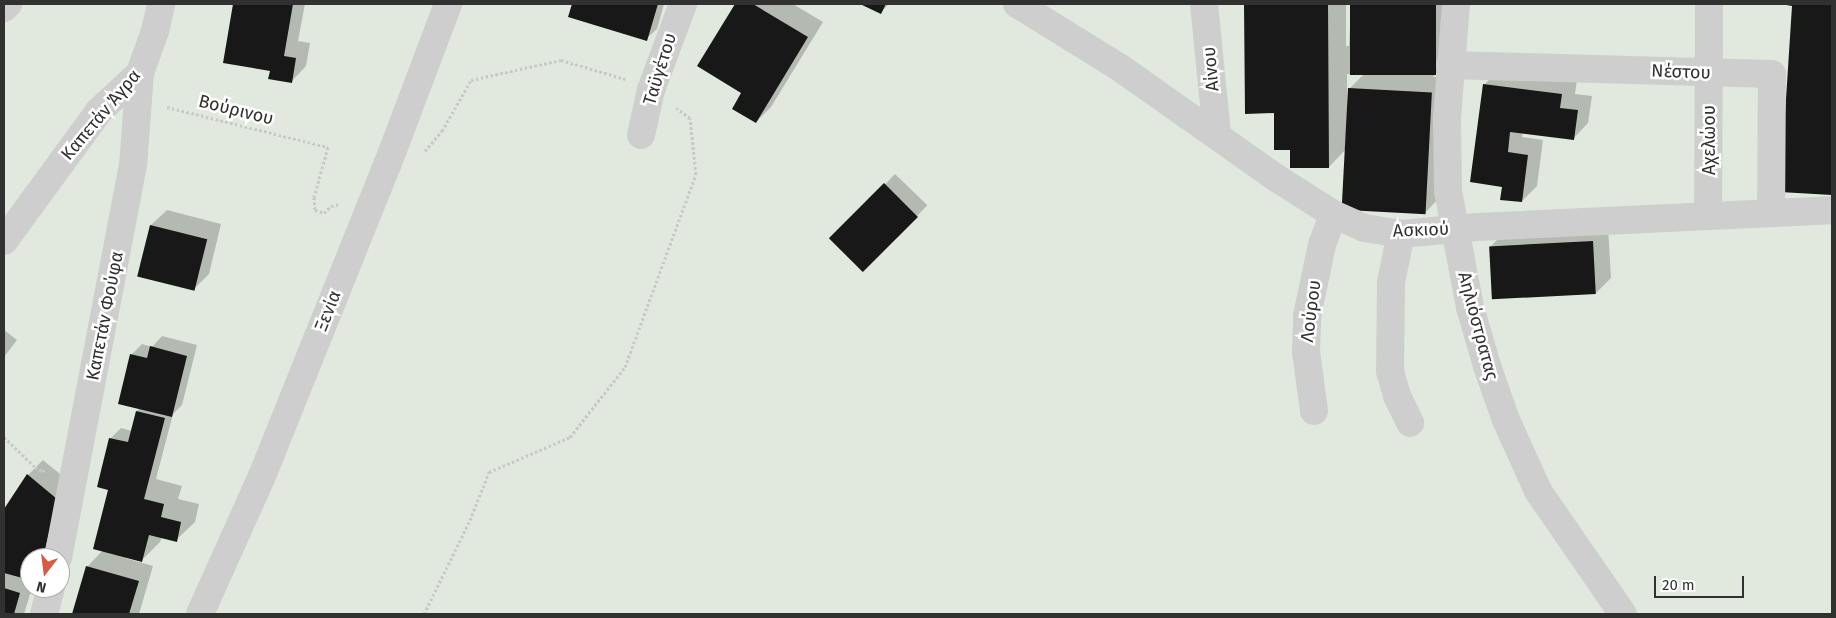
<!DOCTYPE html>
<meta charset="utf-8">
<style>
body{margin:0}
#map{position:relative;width:1836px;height:618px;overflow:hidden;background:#fff;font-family:"Fira Sans",sans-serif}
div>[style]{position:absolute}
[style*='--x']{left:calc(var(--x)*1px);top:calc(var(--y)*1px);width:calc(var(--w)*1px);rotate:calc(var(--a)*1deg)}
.green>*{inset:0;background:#e1e9de}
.shadow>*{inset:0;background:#0003;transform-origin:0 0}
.building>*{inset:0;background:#181818;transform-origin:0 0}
.path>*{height:3px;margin-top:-1.5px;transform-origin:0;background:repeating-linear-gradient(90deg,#c8c8c8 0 2.5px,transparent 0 5px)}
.minor>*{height:28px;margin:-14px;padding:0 14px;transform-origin:14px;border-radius:14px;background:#cecece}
span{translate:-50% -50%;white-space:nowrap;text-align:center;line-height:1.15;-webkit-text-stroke:5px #fff;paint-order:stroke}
.street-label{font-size:18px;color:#313131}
.frame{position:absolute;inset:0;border:5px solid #313131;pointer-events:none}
.north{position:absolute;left:20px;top:548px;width:50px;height:50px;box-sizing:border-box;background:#fff;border:1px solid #adadad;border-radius:50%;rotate:195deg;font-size:14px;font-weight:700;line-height:20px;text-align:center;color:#313131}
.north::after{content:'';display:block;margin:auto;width:18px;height:22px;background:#d75a44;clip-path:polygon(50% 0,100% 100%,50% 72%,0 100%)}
.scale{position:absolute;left:1654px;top:576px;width:90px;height:22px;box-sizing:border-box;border:2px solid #313131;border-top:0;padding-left:6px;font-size:15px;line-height:18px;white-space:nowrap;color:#313131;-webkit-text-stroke:4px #fff;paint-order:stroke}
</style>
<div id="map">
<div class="green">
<i style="clip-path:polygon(evenodd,4px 4px,1832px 4px,1832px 614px,4px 614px,4px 4px,30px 558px,60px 558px,60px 588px,30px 588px,30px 558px)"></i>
</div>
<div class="shadow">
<i style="clip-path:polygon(235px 4px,305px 4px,298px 41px,310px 43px,306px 66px,291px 82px,271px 70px,224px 62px)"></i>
<i style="clip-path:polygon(574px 4px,664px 4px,657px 29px,646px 39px,570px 16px)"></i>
<i style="clip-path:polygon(736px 4px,793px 4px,823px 22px,771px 107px,756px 122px,743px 93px,698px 66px)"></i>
<i style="clip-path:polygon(863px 4px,889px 4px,880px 13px)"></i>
<i style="clip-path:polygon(evenodd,1246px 4px,1346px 4px,1346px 46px,1349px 46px,1351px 4px,1449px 4px,1445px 64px,1433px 77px,1447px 77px,1440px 197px,1425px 213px,1347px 148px,1329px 167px,1291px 149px,1276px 112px,1246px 112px,1246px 4px,1347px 74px,1363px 75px,1350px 88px,1349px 104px,1347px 104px,1347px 74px)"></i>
<i style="clip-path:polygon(1778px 4px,1832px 4px,1832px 194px,1781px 191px,1793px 5px)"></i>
<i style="clip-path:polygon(1499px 69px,1577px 79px,1575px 94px,1592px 96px,1588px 123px,1573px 139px,1523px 132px,1522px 137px,1543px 140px,1537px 186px,1522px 201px,1503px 186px,1484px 85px)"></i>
<i style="left:895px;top:174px;width:45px;height:91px;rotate:44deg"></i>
<i style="clip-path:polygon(167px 210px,221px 224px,209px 274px,194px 289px,151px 225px)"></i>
<i style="clip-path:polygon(1608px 227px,1611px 278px,1596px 293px,1490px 247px,1505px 232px)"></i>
<i style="clip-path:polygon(4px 330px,17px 340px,4px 357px)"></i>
<i style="clip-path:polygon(162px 336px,197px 345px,182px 405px,173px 414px,156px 479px,182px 486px,178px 499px,199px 504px,195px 522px,176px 540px,162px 537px,160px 542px,142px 560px,126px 556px,125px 558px,153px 566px,139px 614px,73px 614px,87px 567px,103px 550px,109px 491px,110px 439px,121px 428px,132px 431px,137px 411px,140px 408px,131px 355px,142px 344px,152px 347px)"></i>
<i style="clip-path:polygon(43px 460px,72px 484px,54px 558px,30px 558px,32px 588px,24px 614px,4px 614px,4px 511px,28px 475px)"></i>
</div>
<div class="building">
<i style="clip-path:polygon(233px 4px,293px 4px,284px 56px,296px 58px,292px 83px,268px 79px,270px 71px,223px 63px)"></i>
<i style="clip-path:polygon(572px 4px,658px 4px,647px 41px,568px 17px)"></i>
<i style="clip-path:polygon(735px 4px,753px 4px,808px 37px,756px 123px,732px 109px,741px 93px,697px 66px)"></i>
<i style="clip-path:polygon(860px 4px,886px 4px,881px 14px)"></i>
<i style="clip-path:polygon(1244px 4px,1328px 4px,1329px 168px,1290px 168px,1290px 150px,1274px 150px,1274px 113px,1245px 114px)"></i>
<i style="left:1350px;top:4px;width:86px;height:71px"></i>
<i style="clip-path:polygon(1780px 4px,1832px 4px,1832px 195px,1780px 192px,1792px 6px)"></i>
<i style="clip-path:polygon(1483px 84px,1562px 94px,1560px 108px,1578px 110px,1574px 140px,1510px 132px,1508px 152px,1528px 155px,1522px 202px,1500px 200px,1502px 187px,1470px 182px)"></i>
<i style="left:1348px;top:88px;width:84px;height:122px;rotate:3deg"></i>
<i style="left:884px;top:183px;width:48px;height:78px;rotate:45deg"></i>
<i style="left:150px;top:225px;width:59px;height:53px;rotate:14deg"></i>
<i style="left:1593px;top:241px;width:53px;height:104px;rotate:87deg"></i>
<i style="clip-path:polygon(150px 346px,187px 356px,172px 417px,118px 404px,130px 354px,147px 358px)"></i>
<i style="clip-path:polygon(136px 411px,165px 418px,144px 499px,164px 504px,161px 517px,181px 522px,177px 542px,149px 535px,142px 562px,93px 549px,108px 490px,97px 487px,109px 438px,128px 442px)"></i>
<i style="clip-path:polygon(27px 474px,57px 499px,43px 558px,30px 558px,30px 580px,4px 573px,4px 509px)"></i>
<i style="clip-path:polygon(86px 566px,139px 581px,129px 614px,72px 614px)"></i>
<i style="clip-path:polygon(4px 588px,20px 593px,14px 614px,4px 614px)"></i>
</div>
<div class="path">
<i style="--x:167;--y:107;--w:166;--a:14"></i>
<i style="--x:328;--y:147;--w:52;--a:105.6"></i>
<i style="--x:314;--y:197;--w:13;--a:86"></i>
<i style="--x:315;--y:210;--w:9;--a:18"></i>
<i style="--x:324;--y:213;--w:10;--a:-45"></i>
<i style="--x:331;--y:206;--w:9;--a:-13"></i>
<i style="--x:425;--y:151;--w:26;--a:-50"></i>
<i style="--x:442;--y:131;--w:59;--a:-60.4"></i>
<i style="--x:471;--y:80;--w:92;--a:-12.5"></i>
<i style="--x:561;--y:60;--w:67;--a:16.5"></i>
<i style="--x:4;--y:437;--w:43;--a:44.1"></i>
<i style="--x:35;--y:467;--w:8;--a:30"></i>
<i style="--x:42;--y:471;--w:3;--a:-18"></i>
<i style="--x:424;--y:614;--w:105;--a:-63.9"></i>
<i style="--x:470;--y:520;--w:52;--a:-68.4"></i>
<i style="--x:489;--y:472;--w:88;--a:-23.4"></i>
<i style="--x:570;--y:437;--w:89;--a:-51.8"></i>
<i style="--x:625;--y:367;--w:206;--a:-69.8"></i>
<i style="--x:696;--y:174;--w:56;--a:-96.1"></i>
<i style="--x:690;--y:118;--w:17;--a:-144"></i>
</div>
<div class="minor">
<i style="--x:1017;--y:4;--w:120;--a:31.7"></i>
<i style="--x:1119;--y:67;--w:194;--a:35.2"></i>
<i style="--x:1278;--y:179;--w:65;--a:32.5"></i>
<i style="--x:1333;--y:214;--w:34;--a:24"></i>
<i style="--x:1364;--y:228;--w:37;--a:9"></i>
<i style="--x:1401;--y:234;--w:76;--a:-5.3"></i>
<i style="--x:1477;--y:227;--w:355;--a:-2.7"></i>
<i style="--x:1204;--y:4;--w:132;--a:84.3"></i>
<i style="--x:1456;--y:4;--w:115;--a:94.5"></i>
<i style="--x:1447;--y:119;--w:72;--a:89.2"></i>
<i style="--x:1448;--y:191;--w:118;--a:79.3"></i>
<i style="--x:1470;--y:307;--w:61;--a:73.9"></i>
<i style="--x:1487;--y:366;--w:57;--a:70.6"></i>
<i style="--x:1506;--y:420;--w:78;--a:65.7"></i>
<i style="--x:1538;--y:491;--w:150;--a:55.4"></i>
<i style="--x:4;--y:8;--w:6;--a:-45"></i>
<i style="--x:1450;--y:65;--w:322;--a:1.6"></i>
<i style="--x:1772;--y:74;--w:139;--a:90.4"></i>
<i style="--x:641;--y:135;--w:46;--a:-77.5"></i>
<i style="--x:651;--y:90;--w:92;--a:-69.6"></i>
<i style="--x:1708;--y:216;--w:212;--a:-89.7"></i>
<i style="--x:1401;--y:234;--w:49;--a:101.8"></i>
<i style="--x:1391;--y:282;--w:89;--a:90.6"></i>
<i style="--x:1390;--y:371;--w:26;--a:74"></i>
<i style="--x:1397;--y:396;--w:30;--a:64"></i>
<i style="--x:4;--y:241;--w:161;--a:-53.8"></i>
<i style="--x:99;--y:111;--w:56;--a:-42.8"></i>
<i style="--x:140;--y:73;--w:45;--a:-70.3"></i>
<i style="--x:155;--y:31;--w:28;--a:-77"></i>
<i style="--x:1314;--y:411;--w:60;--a:-97.7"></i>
<i style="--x:1306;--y:352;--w:36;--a:-88"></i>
<i style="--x:1307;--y:316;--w:73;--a:-78.1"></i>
<i style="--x:1322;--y:245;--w:33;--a:-70"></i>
<i style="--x:58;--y:558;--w:399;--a:-79.2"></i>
<i style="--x:133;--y:166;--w:93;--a:-85.7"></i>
<i style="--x:44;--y:614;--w:27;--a:-75"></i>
<i style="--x:200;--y:614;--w:151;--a:-65.8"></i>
<i style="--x:262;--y:476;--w:337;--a:-68.1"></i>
<i style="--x:388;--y:163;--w:170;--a:-69.3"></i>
</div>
<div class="street-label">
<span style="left:660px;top:69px;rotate:-73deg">Ταϋγέτου</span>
<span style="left:1211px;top:69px;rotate:-95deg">Αίνου</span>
<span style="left:1681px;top:72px;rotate:2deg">Νέστου</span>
<span style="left:236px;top:110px;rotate:14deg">Βούρινου</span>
<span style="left:101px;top:115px;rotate:-50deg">Καπετάν Άγρα</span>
<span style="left:1709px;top:140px;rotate:-90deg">Αχελώου</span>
<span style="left:1421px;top:230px;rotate:-2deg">Ασκιού</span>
<span style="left:328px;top:311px;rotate:-68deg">Ξενία</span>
<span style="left:1311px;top:311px;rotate:-83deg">Λούρου</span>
<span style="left:105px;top:316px;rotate:-79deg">Καπετάν Φούφα</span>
<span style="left:1478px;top:326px;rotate:75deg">Αηλιόστρατας</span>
</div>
<div class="frame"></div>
<div class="north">N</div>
<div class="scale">20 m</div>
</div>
